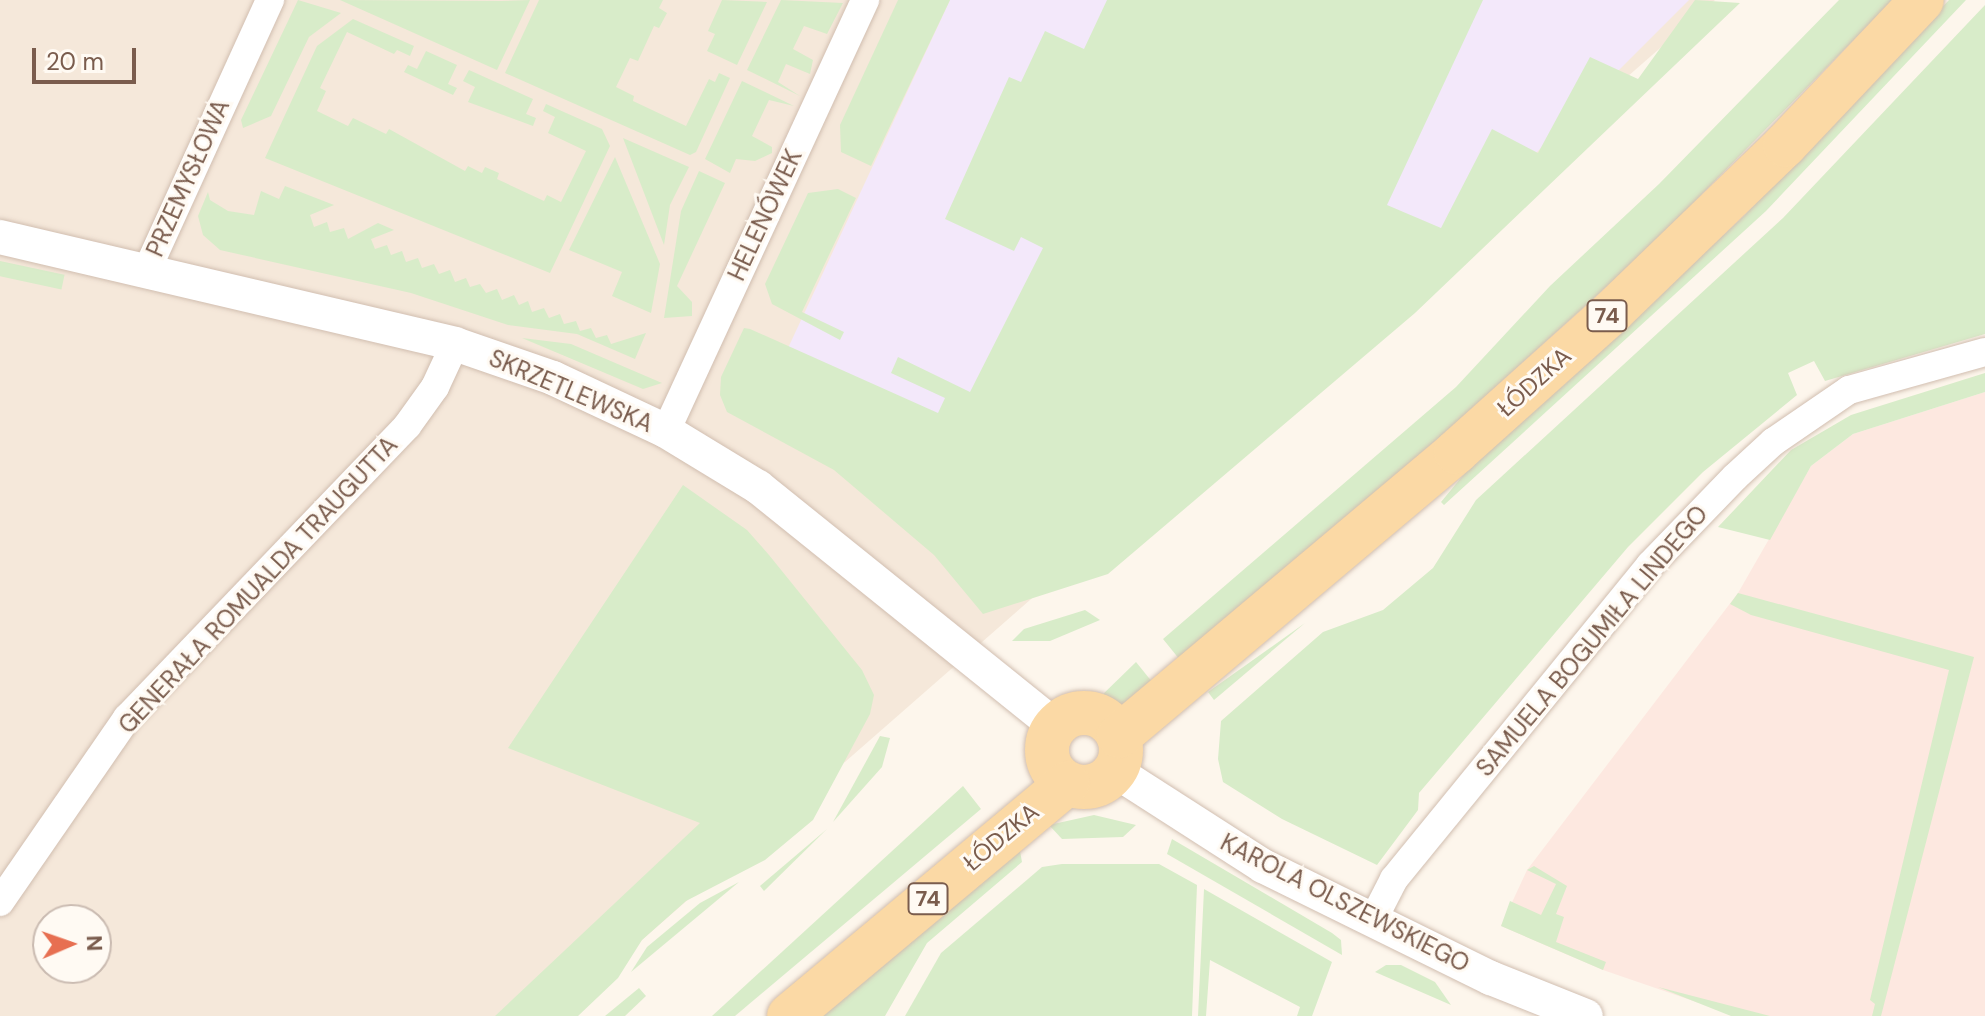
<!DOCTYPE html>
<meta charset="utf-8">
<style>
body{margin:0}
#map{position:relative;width:1985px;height:1016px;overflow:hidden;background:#fdf6ec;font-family:"DM Sans",sans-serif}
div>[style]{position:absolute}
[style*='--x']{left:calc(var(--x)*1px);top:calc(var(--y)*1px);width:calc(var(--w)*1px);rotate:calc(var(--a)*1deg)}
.residential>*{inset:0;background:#f5e8da}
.commercial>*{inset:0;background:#fde8e0}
.education>*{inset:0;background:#f3e8fa}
.green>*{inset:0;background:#d8ecc9;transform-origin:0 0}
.roads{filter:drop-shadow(0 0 2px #d1beb0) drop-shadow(0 0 2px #d1beb0)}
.minor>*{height:28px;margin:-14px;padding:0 14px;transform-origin:14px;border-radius:14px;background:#fff}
.tertiary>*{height:34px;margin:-17px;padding:0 17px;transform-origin:17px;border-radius:17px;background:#fff}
.primary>*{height:44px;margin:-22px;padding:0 22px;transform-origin:22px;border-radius:22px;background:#fbd9a5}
.primary>.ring{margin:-22px;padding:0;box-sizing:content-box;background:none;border:44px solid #fbd9a5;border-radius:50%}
span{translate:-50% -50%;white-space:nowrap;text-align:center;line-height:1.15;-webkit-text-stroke:6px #fffaf3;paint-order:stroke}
.shield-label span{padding:2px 6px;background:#fffaf3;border:2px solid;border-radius:6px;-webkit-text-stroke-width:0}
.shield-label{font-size:22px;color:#7a5c4d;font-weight:700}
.street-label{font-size:24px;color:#7a5c4d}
.north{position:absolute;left:32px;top:904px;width:80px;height:80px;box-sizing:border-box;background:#fffaf3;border:2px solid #cabbb1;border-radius:50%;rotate:88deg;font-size:22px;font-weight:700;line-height:32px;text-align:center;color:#7a5c4d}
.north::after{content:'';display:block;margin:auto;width:28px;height:36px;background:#e76f51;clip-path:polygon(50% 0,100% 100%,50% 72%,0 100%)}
.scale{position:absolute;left:32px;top:48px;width:104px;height:36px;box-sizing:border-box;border:4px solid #7a5c4d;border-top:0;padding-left:10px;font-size:24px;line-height:28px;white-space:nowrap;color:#7a5c4d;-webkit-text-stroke:6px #fffaf3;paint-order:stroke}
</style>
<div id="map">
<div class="residential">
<i style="clip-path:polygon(evenodd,0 0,1715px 0,555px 1016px,0 1016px,0 0,48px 920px,96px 920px,96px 968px,48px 968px,48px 920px)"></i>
</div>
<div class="commercial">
<i style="clip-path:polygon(1985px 392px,1985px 1016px,1737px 1016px,1603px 970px,1501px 926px,1527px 870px,1738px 593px,1811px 466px,1853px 434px)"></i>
</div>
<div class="education">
<i style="clip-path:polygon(950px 0,1689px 0,1290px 399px,1028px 511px,782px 361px)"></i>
</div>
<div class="green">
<i style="clip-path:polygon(298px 0,341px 13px,309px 37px,271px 116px,243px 128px,241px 120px)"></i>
<i style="clip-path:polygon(340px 0,501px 1px,530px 0,497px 70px)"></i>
<i style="clip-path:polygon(539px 0,663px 0,659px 8px,667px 13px,659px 28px,654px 26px,638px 61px,630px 58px,616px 87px,634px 96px,633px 101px,686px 126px,709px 79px,715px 82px,719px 73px,730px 78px,696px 152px,690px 155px,505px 73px)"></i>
<i style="clip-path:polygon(722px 0,767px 2px,737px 65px,707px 51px,715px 34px,708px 31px)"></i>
<i style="clip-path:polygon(781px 0,843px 3px,827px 34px,804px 26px,793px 49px,813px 60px,810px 74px,786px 64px,778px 82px,800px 96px,747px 70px)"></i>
<i style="clip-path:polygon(898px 0,950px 0,871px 166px,841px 152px,840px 125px)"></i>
<i style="clip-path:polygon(1107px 0,1483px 0,1387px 205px,1441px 228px,1492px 129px,1538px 153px,1590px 57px,1638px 79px,1695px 0,1740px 3px,1415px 313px,1108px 574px,983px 614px,934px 555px,834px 470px,727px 412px,720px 395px,721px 377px,744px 328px,750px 329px,938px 413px,945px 398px,891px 373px,898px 357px,970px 392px,1043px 248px,1021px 237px,1014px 251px,945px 219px,1009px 77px,1021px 82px,1045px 31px,1084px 49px)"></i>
<i style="clip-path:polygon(1839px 0,1893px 0,1648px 249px,1448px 430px,1180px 660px,1163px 639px,1456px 387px,1550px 286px,1659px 184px)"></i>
<i style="clip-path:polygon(1949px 0,1966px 0,1766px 211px,1444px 505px,1441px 502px,1465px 473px,1744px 216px)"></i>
<i style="clip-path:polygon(1985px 5px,1985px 334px,1825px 381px,1814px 361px,1788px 373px,1797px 395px,1703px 472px,1628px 547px,1419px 793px,1418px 810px,1377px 865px,1282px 819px,1223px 782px,1218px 759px,1221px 721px,1323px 632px,1383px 610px,1433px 568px,1476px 500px,1783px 218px)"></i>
<i style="clip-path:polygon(353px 19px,414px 46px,410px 56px,397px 50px,394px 54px,347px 32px,320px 88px,326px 91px,317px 111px,348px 126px,353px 118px,386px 134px,389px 129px,465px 171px,468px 166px,482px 173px,485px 167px,499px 173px,497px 179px,544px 201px,547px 195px,561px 202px,586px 151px,548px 133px,555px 117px,543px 111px,546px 104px,602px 129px,610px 146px,550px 273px,265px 158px,317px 46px)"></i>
<i style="clip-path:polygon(426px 51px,457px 65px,448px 84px,457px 88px,453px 95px,404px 72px,408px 65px,417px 69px)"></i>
<i style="clip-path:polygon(469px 70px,533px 99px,526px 114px,536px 118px,533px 126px,468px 102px,475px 87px,463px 81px)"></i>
<i style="clip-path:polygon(742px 81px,794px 106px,769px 100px,752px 136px,772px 147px,772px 153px,755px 161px,736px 159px,730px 173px,705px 159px)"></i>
<i style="clip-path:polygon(623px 138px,689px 167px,670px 205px,664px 245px)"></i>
<i style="clip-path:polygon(615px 157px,660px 264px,651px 313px,612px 296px,622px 272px,569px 250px)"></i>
<i style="clip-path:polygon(699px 171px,725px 183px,677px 286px,692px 302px,692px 316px,664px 318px,681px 211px)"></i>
<i style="clip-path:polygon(285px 186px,334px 205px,310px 215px,314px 227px,327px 222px,330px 232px,344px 228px,348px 239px,378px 223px,394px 230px,371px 239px,375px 249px,387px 245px,391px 255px,402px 251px,406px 262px,418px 258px,422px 268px,434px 264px,439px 274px,450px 270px,455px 282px,466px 278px,470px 287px,480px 284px,486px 293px,497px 289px,502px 300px,514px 295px,519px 305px,528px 301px,532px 312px,544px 308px,549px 318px,560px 314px,564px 324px,576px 321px,580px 331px,591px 328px,596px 338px,607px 335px,611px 344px,646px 333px,635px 359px,577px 334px,508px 325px,411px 293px,220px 250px,203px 235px,198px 216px,208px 192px,210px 200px,228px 211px,254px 215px,261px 191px,279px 199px)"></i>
<i style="clip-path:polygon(838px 189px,856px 198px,802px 312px,844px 332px,840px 340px,772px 304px,765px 284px,808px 193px)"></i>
<i style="left:0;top:261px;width:66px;height:15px;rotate:12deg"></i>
<i style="clip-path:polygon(522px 338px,571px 344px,662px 383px,643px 389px)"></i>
<i style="clip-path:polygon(1985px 373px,1985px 392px,1853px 434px,1811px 466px,1770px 540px,1718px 527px,1791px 450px,1851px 415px)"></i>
<i style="clip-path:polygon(683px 485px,747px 530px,769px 555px,862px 670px,874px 695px,870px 714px,813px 820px,765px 860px,686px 901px,642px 940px,618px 978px,578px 1016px,495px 1016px,700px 823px,508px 748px)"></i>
<i style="clip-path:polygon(1738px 593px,1974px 657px,1881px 1016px,1872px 1016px,1875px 1004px,1870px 1000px,1949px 670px,1751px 615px,1730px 604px)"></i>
<i style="clip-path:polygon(1085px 610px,1100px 620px,1050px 641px,1012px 641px,1024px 629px)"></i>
<i style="clip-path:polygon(1305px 623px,1214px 700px,1208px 692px)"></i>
<i style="clip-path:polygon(1136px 662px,1153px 683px,1120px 707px,1096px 709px,1098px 699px)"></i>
<i style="clip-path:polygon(880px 736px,890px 738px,882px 767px,833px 822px)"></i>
<i style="clip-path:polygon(963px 786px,981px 809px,735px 1016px,712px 1016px)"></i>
<i style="clip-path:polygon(1094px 815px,1136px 825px,1123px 837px,1062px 839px,1049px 825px)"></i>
<i style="clip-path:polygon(827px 829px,764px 891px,760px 886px)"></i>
<i style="clip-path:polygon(1172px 839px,1332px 933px,1341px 940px,1342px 955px,1167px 854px)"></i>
<i style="clip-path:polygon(1020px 851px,1022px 862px,927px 943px,885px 1016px,823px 1016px)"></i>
<i style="clip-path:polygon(1062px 864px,1159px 864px,1197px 885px,1192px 1016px,905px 1016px,941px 953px,1042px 867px)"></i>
<i style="clip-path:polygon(1534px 866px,1567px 886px,1556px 914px,1564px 917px,1556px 942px,1606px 962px,1603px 970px,1501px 926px,1510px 901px,1541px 915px,1556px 884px,1527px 870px)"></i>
<i style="clip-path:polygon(739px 882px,631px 972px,647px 947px,700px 903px)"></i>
<i style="clip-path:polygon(1204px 889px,1332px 962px,1312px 1016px,1297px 1016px,1300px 1007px,1210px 960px,1206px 1016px,1198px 1016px)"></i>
<i style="clip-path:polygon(1386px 965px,1401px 965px,1435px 982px,1451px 1005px,1375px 972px)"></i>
<i style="clip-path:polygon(1658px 987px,1770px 1016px,1731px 1016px)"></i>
<i style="clip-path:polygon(639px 988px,646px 996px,625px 1016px,605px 1016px)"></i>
</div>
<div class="roads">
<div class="minor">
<i style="--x:147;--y:270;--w:297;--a:-65.5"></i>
<i style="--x:666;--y:431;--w:475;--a:-65.2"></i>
<i style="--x:0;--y:902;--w:224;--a:-55.4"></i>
<i style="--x:127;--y:718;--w:405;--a:-46.2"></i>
<i style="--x:407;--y:426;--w:48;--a:-54.3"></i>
<i style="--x:435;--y:387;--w:47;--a:-65.1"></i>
<i style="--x:1372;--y:922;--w:48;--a:-62.9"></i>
<i style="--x:1394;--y:879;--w:405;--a:-50.8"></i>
<i style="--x:1650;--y:565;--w:122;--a:-46"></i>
<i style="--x:1735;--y:477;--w:52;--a:-42.6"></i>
<i style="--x:1773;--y:442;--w:92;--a:-34.4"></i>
<i style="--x:1849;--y:390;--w:141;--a:-15.6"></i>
</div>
<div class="tertiary">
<i style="--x:0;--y:237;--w:467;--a:13.2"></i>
<i style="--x:455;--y:344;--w:104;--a:19.1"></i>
<i style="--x:553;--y:378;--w:125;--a:25.1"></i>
<i style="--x:666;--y:431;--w:108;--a:31.3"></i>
<i style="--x:758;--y:487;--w:381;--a:38.8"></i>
<i style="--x:1115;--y:771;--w:176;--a:32.7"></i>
<i style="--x:1263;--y:866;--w:254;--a:26.2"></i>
<i style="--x:1491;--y:978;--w:102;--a:21.8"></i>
</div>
<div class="primary">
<i class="ring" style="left:1047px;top:713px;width:30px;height:30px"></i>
<i style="--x:1119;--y:736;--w:441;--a:-40.1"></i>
<i style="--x:1456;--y:452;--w:210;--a:-41.9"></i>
<i style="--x:1612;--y:312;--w:240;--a:-44"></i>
<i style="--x:1785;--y:145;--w:199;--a:-46.6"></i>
<i style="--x:789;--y:1016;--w:363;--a:-39.9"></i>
</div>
</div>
<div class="shield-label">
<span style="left:1607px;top:316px">74</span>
<span style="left:928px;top:899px">74</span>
</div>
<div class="street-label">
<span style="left:188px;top:178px;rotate:-66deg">PRZEMYSŁOWA</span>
<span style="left:765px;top:215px;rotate:-65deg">HELENÓWEK</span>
<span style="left:1534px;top:382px;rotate:-42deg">ŁÓDZKA</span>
<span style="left:571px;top:391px;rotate:23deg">SKRZETLEWSKA</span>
<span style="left:258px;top:585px;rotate:-47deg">GENERAŁA ROMUALDA TRAUGUTTA</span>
<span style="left:1592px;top:641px;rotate:-50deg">SAMUELA BOGUMIŁA LINDEGO</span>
<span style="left:1001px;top:837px;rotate:-40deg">ŁÓDZKA</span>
<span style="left:1345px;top:903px;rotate:27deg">KAROLA OLSZEWSKIEGO</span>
</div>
<div class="north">N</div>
<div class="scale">20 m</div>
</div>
